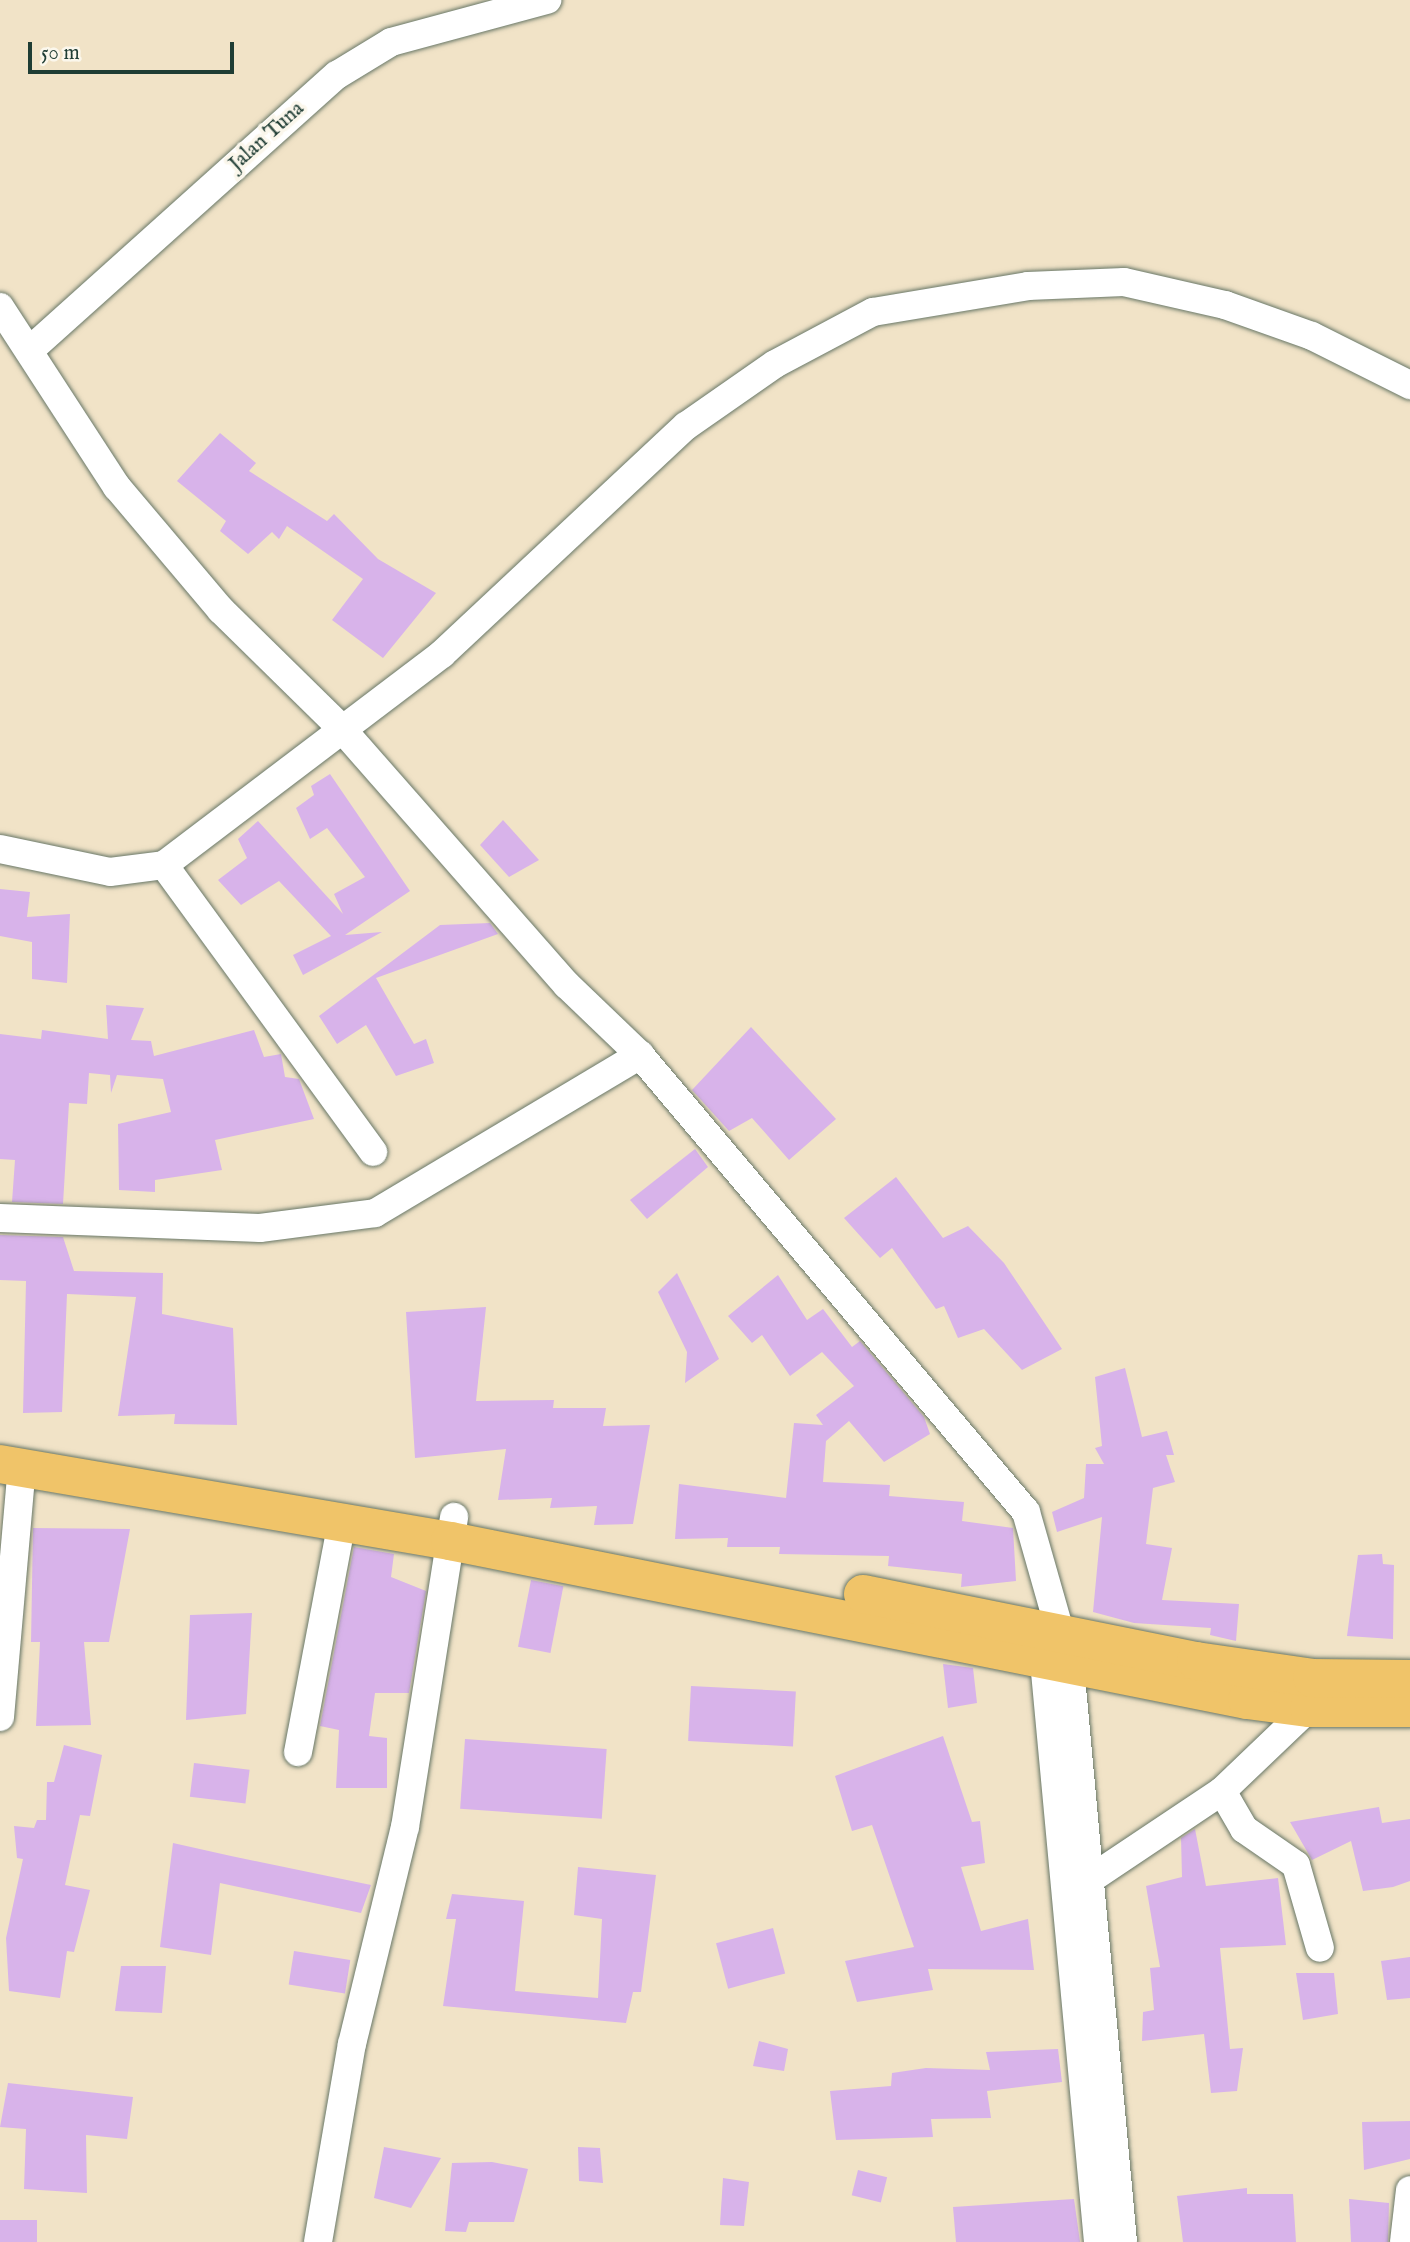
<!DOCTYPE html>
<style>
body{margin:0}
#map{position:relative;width:1410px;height:2242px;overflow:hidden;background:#f1e3c7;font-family:"IM FELL English",serif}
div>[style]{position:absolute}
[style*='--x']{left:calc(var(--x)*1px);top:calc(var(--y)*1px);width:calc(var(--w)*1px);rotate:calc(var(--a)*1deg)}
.building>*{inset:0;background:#d8b3ea;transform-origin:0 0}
.roads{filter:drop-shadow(0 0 2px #687767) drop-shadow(0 0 2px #687767)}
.street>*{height:28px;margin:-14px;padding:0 14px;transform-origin:14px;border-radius:14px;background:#fff}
.highway>*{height:38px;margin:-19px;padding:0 19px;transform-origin:19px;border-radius:19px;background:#f0c469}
span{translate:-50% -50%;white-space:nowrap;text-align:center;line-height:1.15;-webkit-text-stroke:7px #fbf7ec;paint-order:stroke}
.street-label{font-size:21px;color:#1f3d34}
.scale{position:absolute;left:28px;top:42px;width:206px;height:32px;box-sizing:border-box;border:4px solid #1f3d34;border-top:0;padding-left:9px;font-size:21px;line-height:24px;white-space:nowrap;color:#1f3d34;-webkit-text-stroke:5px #fbf7ec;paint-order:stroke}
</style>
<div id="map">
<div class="building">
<i style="clip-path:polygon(220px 433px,256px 463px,249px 471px,327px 521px,334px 514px,378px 559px,436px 593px,383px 658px,332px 620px,363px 579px,287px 526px,279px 539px,272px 532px,248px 554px,220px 531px,226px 521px,177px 481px)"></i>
<i style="clip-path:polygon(330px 774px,410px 891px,345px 935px,382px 932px,303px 975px,293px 955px,331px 936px,279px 881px,241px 905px,218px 880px,247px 858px,238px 839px,258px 821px,343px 914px,334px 894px,365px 877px,327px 828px,310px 839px,296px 808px,314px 795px,311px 786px)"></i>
<i style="clip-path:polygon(503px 820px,539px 860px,509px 877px,480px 845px)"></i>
<i style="clip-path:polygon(0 889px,30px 892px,27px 917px,70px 914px,67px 983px,32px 979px,32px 942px,0 936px)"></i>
<i style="clip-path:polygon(490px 923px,498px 934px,376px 978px,414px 1044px,426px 1039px,434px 1063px,396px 1076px,366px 1025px,337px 1044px,319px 1016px,440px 925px)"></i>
<i style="clip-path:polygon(106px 1005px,144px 1008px,131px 1040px,151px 1041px,154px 1056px,254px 1030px,264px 1057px,281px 1054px,285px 1077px,299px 1079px,314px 1119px,215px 1140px,222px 1170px,155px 1180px,155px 1192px,119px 1190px,118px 1124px,171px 1112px,163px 1079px,117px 1075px,111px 1093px,110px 1075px,89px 1073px,87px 1104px,69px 1103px,63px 1204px,12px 1202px,15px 1160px,0 1159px,0 1034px,41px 1039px,42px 1030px,108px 1039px)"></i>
<i style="clip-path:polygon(751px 1027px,836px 1119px,789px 1160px,752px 1118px,729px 1131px,692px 1090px)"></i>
<i style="clip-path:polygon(695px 1149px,708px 1167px,647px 1219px,630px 1200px)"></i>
<i style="clip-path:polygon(896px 1177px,943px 1238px,968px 1226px,1004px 1263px,1062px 1349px,1022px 1370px,984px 1329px,958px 1338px,944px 1306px,936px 1309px,892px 1248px,880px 1258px,844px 1218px)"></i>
<i style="clip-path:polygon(0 1235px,63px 1237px,74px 1271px,163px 1273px,162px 1314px,233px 1328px,237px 1425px,174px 1424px,175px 1414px,118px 1416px,136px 1297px,67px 1294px,62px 1412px,23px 1413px,26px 1281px,0 1280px)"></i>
<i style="clip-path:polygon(677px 1273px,719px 1359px,685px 1383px,687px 1352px,658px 1292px)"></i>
<i style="clip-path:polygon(778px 1275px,807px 1320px,823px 1309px,852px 1347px,860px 1341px,924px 1417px,930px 1434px,884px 1462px,849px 1421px,826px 1441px,823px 1482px,890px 1485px,889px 1496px,964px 1502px,962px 1521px,1013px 1528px,1016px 1581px,961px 1587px,962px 1574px,888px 1566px,889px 1556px,779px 1554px,780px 1547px,727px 1547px,728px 1538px,675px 1539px,679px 1484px,786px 1498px,794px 1423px,823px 1425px,816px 1415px,854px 1386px,822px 1352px,790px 1376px,762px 1335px,752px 1343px,728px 1316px)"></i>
<i style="clip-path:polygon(486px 1307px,476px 1401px,554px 1400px,553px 1408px,606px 1408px,603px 1426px,650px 1425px,633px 1524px,594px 1525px,597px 1506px,550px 1508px,552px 1498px,498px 1500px,506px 1449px,415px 1458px,406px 1312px)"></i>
<i style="clip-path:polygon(1125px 1368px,1142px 1437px,1167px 1431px,1174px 1455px,1166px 1455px,1175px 1482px,1153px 1488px,1146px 1544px,1172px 1548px,1162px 1600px,1239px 1604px,1236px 1641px,1210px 1635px,1211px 1628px,1134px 1623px,1093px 1612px,1102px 1517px,1057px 1532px,1052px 1512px,1084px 1498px,1086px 1464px,1104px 1464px,1095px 1448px,1102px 1446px,1095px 1377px)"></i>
<i style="clip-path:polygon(33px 1528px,130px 1529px,109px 1642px,84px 1642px,91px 1725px,36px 1726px,40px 1642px,31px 1642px)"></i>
<i style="clip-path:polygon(354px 1547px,394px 1554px,391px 1577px,426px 1591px,409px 1693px,375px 1693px,369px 1736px,387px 1738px,387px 1788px,336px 1788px,339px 1730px,320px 1726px)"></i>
<i style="clip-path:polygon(1382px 1554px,1383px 1564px,1394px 1565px,1393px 1639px,1347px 1636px,1358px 1555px)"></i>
<i style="left:531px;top:1580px;width:33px;height:68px;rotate:11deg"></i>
<i style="clip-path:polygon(252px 1613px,246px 1714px,186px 1720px,190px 1615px)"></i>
<i style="clip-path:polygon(943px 1664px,973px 1668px,977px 1703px,948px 1708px)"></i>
<i style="left:691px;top:1686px;width:105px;height:55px;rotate:3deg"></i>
<i style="clip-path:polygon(943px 1736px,972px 1822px,980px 1821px,985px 1863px,961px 1867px,981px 1931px,1028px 1919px,1034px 1970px,928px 1969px,933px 1990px,857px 2002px,845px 1961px,914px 1947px,872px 1825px,852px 1831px,835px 1776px)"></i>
<i style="left:465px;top:1739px;width:142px;height:70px;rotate:4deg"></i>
<i style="clip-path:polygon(64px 1745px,102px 1755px,90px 1816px,80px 1815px,65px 1885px,90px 1890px,74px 1952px,67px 1951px,60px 1998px,9px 1991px,6px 1938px,23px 1859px,17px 1858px,14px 1826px,34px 1828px,37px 1820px,46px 1820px,47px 1782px,54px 1782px)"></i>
<i style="left:194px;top:1763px;width:56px;height:34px;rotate:7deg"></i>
<i style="clip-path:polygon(1379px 1807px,1382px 1823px,1410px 1819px,1410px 1881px,1393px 1887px,1363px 1891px,1351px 1841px,1312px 1860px,1290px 1822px)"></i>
<i style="clip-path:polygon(1195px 1829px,1206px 1886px,1278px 1878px,1286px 1945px,1220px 1948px,1230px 2049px,1243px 2048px,1237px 2091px,1211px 2093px,1204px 2034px,1142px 2041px,1143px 2012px,1154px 2010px,1150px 1968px,1160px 1967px,1146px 1886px,1182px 1877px,1181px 1838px)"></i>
<i style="clip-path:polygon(173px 1843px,231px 1856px,371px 1885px,361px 1913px,220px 1883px,211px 1955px,160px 1947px)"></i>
<i style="clip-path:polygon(578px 1867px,656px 1875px,641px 1992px,633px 1992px,626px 2023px,443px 2006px,456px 1919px,446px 1919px,452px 1894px,524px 1901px,515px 1991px,598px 1998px,602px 1919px,574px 1915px)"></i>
<i style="left:773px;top:1928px;width:47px;height:59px;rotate:75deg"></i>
<i style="left:294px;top:1951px;width:57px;height:34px;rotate:9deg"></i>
<i style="clip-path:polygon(1410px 1957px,1410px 1998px,1387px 2000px,1381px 1961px)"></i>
<i style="clip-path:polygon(121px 1966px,166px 1966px,162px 2013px,115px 2011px)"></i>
<i style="clip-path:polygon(1296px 1973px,1334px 1973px,1338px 2014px,1303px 2020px)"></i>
<i style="clip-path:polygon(759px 2041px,788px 2049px,784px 2071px,753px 2066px)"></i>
<i style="clip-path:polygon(1058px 2049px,1062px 2082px,987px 2091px,991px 2118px,931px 2119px,933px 2137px,836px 2140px,830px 2091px,891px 2086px,892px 2073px,926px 2068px,990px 2070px,986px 2052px)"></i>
<i style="clip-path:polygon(8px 2083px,133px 2097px,127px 2139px,86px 2135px,87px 2193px,24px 2189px,26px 2129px,0 2127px)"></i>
<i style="clip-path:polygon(1410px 2121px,1410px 2159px,1364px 2170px,1362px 2122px)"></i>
<i style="clip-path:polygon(384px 2147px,441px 2158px,411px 2208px,374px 2198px)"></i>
<i style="clip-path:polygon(578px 2147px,600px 2148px,603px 2183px,579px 2181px)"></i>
<i style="clip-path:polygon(492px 2162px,528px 2169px,514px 2222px,469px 2222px,466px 2232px,445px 2231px,452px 2163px)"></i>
<i style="left:858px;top:2170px;width:30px;height:26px;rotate:14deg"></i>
<i style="clip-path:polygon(723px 2178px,749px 2182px,744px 2226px,720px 2225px)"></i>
<i style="clip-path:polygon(1247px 2188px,1247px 2194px,1293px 2194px,1296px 2242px,1183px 2242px,1177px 2196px)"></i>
<i style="clip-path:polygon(1074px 2199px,1080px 2242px,956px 2242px,953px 2207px)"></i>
<i style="clip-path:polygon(1349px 2199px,1389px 2203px,1388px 2242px,1351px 2242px)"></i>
<i style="left:37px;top:2220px;width:22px;height:37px;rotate:90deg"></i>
</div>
<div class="roads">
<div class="street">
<i style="--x:0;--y:307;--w:215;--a:57"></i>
<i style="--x:117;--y:487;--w:161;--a:49.8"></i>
<i style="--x:221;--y:610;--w:168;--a:44.5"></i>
<i style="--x:341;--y:728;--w:342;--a:48.7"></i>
<i style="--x:567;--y:985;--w:101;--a:43.8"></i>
<i style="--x:640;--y:1055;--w:598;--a:49.81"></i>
<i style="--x:1026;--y:1512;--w:160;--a:74.1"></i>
<i style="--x:1070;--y:1666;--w:578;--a:84.74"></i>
<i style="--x:30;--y:350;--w:412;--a:-41.9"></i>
<i style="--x:337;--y:75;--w:63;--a:-31.4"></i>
<i style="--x:391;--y:42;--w:162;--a:-15.1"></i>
<i style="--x:0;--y:849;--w:112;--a:11.8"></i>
<i style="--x:110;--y:872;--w:54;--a:-7.4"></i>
<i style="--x:164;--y:865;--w:349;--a:-37.2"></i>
<i style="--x:442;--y:654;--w:334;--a:-43.1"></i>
<i style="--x:686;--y:426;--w:108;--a:-34.9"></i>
<i style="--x:775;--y:364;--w:111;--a:-28"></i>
<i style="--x:873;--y:312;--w:157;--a:-9.5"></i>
<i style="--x:1028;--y:286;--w:96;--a:-2.4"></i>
<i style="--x:1124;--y:282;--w:104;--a:12.8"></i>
<i style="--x:1225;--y:305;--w:92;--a:19.6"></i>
<i style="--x:1312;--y:336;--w:110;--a:26.6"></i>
<i style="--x:164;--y:865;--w:355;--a:53.9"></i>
<i style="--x:0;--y:1218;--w:260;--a:2.2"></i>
<i style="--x:260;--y:1228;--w:116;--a:-7.4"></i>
<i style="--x:375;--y:1213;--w:309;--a:-30.8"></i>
<i style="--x:1053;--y:1645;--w:18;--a:119"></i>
<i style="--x:1044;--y:1661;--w:584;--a:84.69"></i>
<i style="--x:0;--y:1717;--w:252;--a:-85"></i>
<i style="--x:298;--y:1752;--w:235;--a:-79.2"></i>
<i style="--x:1222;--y:1791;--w:44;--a:59.9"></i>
<i style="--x:1244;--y:1829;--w:63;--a:34.7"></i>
<i style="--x:1296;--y:1865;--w:86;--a:73.9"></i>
<i style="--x:1072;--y:1885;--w:14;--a:-12"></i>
<i style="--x:1086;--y:1882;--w:164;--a:-33.8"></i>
<i style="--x:1222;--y:1791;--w:120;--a:-43.7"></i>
<i style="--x:318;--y:2242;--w:201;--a:-80.3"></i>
<i style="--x:352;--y:2044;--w:223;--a:-76.3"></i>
<i style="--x:405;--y:1827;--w:314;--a:-81"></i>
<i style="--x:1404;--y:2242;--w:52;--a:-83.4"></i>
</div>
<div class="highway">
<i style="--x:0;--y:1464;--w:457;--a:9.7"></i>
<i style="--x:450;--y:1541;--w:813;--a:11.28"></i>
<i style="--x:1247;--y:1700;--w:63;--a:7.4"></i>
<i style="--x:1309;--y:1708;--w:101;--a:0"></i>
<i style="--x:863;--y:1594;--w:340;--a:11.4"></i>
<i style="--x:1196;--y:1661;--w:117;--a:8.3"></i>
<i style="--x:1312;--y:1678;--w:98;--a:0.6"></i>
</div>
</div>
<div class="street-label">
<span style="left:267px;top:137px;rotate:-42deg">Jalan Tuna</span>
</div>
<div class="scale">50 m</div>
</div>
